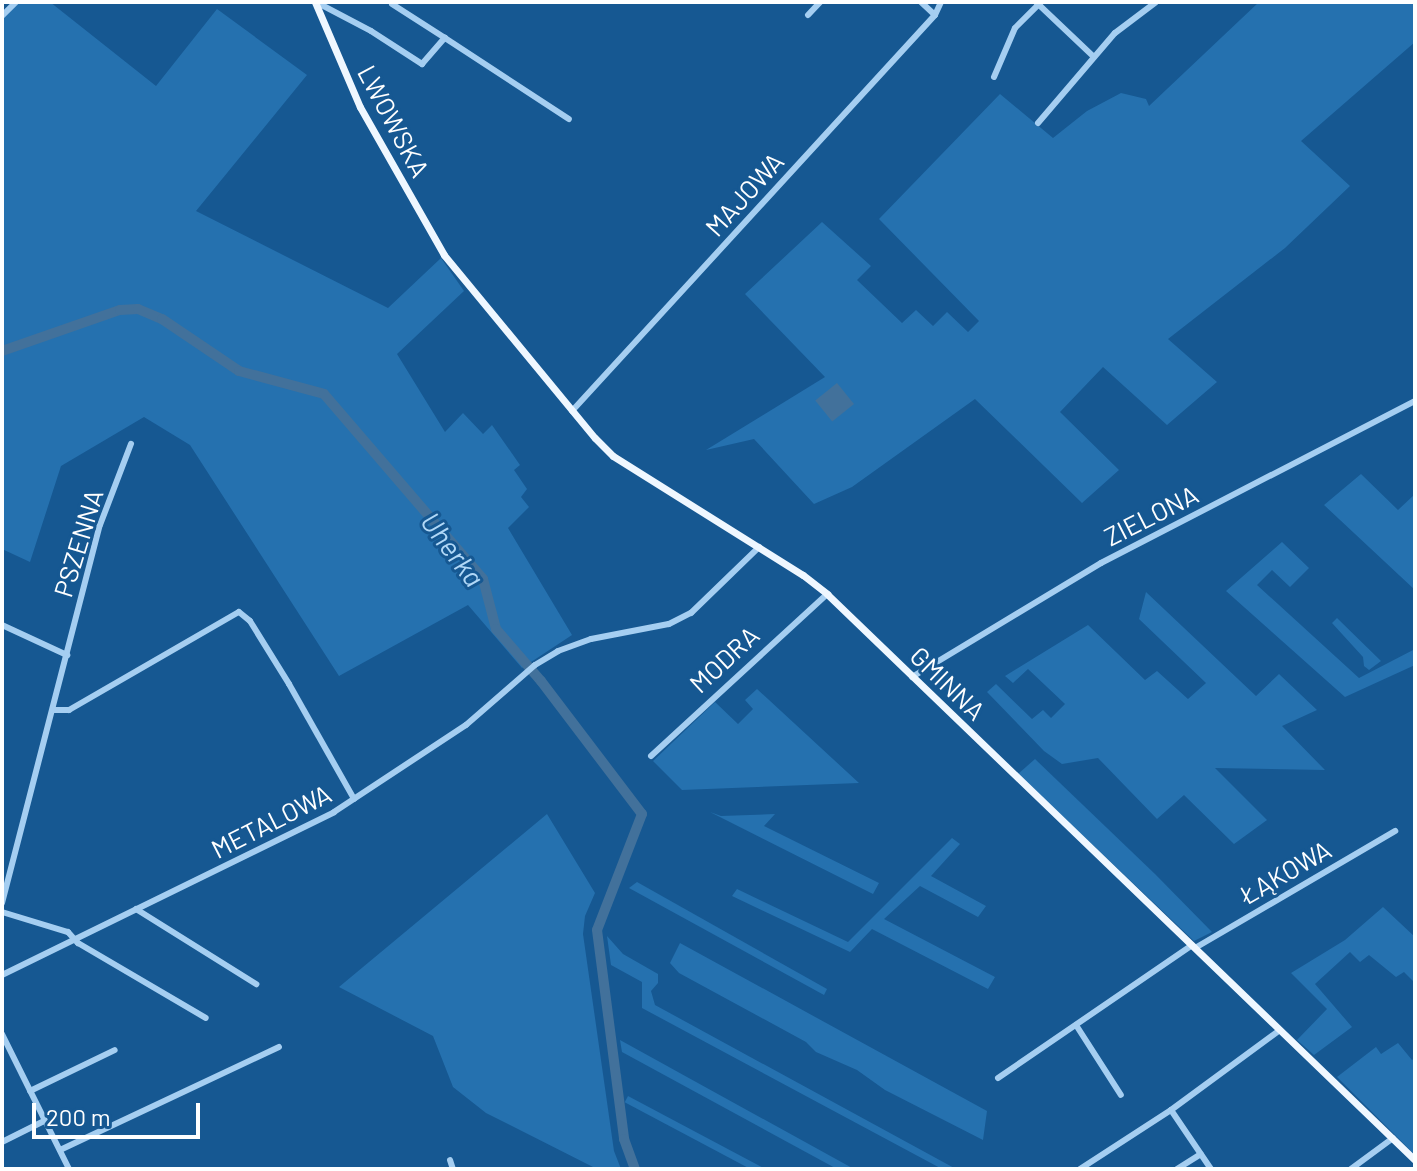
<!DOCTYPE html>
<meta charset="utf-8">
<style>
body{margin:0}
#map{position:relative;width:1417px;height:1171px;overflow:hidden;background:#165892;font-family:Barlow,sans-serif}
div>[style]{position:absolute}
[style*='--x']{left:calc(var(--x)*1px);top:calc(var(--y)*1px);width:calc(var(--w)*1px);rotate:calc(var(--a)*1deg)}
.green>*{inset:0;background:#2571af;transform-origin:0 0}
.water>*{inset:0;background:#42719b;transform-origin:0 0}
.river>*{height:10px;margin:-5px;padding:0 5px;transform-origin:5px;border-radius:5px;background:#42719b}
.minor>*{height:6px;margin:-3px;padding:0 3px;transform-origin:3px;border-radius:3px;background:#a5cef1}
.major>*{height:7px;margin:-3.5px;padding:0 3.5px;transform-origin:3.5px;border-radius:3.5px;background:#eff7ff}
span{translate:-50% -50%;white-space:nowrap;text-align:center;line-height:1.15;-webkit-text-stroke:6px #165892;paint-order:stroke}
.street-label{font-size:26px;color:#fff}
.water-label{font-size:28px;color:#b1d8f7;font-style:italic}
.frame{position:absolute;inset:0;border:4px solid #fff;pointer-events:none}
.scale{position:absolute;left:32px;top:1103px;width:168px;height:36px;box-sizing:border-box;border:4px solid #fff;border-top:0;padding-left:10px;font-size:24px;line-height:28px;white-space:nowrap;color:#fff;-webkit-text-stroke:6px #165892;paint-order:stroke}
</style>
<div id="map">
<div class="green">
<i style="clip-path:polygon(20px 2px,50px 2px,156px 86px,217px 9px,307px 75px,196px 211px,388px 308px,441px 258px,464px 291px,397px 354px,445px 432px,463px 413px,483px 434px,492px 425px,520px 465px,514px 470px,527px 489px,521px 497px,529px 507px,508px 528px,572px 635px,522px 668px,468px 605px,339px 676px,190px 445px,144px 417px,61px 466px,30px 562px,2px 549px,2px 20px)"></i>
<i style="clip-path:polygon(1259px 2px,1415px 2px,1415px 42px,1301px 141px,1350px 186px,1285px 248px,1168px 339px,1217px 382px,1167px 425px,1103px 367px,1060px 412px,1119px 470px,1082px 503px,975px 399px,852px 487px,814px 504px,754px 439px,706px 450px,825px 377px,745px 294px,822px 222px,871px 266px,857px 280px,902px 323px,916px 310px,933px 326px,947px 312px,968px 332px,979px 321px,879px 219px,1000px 94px,1053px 138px,1087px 111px,1121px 93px,1146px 99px,1149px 106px)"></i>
<i style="clip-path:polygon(1361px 474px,1398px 510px,1415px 494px,1415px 590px,1324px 505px)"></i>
<i style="clip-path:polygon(1282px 542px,1309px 568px,1290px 587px,1272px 570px,1257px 585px,1359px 678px,1415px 649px,1415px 665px,1345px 697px,1226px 591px)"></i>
<i style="clip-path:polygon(1146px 592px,1256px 696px,1279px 674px,1317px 710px,1282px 726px,1325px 770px,1215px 768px,1267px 820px,1234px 844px,1184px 795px,1157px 819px,1098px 758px,1062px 764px,1044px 751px,987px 692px,996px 684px,1032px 719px,1043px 710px,1051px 718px,1065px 704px,1028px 669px,1013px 683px,1005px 676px,1088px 625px,1145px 680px,1157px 671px,1188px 699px,1206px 683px,1139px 619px)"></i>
<i style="clip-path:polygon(1337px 618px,1381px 661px,1369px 670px,1364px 666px,1363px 657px,1332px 623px)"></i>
<i style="clip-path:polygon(757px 689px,859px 783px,682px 790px,653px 761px,715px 702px,738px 724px,753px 709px,745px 700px)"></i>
<i style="clip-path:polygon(1035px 759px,1155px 874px,1212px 932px,1194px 941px,1018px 774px)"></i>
<i style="clip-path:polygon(710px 812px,721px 816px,775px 814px,764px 826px,879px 883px,873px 894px)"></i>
<i style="clip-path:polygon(547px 814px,595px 893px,585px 916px,583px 934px,614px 1151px,621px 1169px,597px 1169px,486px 1113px,453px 1087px,433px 1036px,339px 987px)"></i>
<i style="clip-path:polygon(952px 838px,960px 844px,931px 876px,986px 906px,978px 917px,920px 886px,884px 919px,995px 977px,988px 989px,872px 929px,850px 952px,732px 896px,737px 889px,848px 942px)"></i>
<i style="clip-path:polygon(637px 882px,827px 989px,824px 995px,629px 888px)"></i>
<i style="clip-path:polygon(1383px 907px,1415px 937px,1415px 983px,1404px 972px,1396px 977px,1369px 955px,1360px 962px,1350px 952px,1315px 984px,1352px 1027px,1314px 1055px,1297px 1040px,1327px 1009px,1291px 973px,1345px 940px)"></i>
<i style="clip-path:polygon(607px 936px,623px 954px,658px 974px,658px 983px,651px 991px,655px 1005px,956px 1169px,942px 1169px,642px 1008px,642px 982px,611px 965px)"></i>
<i style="clip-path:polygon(680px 943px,987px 1111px,983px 1140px,885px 1090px,857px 1070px,816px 1052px,806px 1042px,679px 973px,670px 963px)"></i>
<i style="clip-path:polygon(620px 1040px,854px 1169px,837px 1169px,622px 1052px)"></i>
<i style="clip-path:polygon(1398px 1043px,1412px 1060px,1415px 1058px,1415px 1155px,1337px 1077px,1376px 1047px,1381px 1054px)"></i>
<i style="left:628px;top:1096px;width:156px;height:7px;rotate:28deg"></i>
</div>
<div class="water">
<i style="left:837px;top:383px;width:27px;height:28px;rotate:51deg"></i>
</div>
<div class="river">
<i style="--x:2;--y:351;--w:125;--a:-19.2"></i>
<i style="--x:120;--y:310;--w:18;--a:-3"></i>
<i style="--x:138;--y:309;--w:26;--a:23"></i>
<i style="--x:162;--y:319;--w:93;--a:34"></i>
<i style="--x:239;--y:371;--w:88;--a:15.1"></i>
<i style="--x:324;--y:394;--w:244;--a:49.3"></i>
<i style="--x:483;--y:579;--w:52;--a:75.4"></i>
<i style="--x:496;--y:629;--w:69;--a:49.1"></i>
<i style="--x:541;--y:681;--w:167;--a:52.8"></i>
<i style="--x:642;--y:814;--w:124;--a:111.2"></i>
<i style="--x:597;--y:930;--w:211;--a:82.6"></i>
<i style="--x:624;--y:1139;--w:32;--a:70"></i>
</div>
<div class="minor">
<i style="--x:316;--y:2;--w:62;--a:27.8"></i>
<i style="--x:371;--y:31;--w:61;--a:32.9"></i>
<i style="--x:422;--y:64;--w:35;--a:-49"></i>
<i style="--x:445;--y:38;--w:148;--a:33.2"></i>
<i style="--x:921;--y:2;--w:19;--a:43"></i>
<i style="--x:1036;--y:2;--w:79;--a:43.5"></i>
<i style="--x:392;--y:4;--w:63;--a:32.7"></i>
<i style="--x:808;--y:15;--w:18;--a:-47"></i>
<i style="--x:2;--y:16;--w:20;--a:-45"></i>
<i style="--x:994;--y:77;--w:53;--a:-66.8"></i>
<i style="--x:1015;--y:28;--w:37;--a:-45"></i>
<i style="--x:1038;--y:123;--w:118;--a:-49.5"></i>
<i style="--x:1115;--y:33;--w:51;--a:-37.1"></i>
<i style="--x:572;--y:411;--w:537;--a:-47.49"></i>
<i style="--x:935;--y:15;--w:14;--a:-65"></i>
<i style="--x:2;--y:625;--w:72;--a:24.8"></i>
<i style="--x:912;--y:677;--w:221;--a:-31.1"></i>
<i style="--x:1101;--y:563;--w:353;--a:-27.3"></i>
<i style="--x:53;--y:710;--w:16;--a:0"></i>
<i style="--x:69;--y:710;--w:196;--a:-30"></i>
<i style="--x:239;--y:612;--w:14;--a:39"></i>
<i style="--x:250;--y:621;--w:74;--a:58.2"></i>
<i style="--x:289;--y:684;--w:132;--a:60.5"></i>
<i style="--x:651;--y:756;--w:239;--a:-42.6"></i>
<i style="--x:2;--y:903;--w:390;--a:-75.5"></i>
<i style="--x:100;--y:525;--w:87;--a:-69.1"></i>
<i style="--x:136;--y:909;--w:142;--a:32"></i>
<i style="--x:2;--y:912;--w:69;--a:16.9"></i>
<i style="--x:68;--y:932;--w:15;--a:48"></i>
<i style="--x:78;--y:943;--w:148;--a:30.4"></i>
<i style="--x:1195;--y:948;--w:232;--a:-30.3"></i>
<i style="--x:2;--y:975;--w:370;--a:-26.1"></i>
<i style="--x:334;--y:812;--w:158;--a:-33.4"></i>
<i style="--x:466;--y:725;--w:91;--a:-41"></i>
<i style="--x:535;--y:665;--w:27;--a:-31"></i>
<i style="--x:558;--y:651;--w:35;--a:-20"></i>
<i style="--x:591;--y:639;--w:79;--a:-10.9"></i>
<i style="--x:669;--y:624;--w:25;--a:-27"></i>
<i style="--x:691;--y:613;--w:95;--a:-44.1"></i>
<i style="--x:1076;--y:1025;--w:83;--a:57.3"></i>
<i style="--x:2;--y:1034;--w:151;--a:63.6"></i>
<i style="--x:998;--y:1078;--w:235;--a:-34.4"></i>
<i style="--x:30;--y:1091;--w:94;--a:-25.8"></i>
<i style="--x:1171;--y:1110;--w:71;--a:55.9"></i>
<i style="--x:2;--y:1142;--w:47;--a:-26.6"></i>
<i style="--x:60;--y:1150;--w:242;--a:-25.2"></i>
<i style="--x:450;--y:1160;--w:9;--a:72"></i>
<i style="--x:1080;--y:1169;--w:108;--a:-33"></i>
<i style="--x:1171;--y:1110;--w:135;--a:-36.3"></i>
<i style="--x:1177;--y:1169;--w:28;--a:-32"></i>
<i style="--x:1351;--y:1169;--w:52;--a:-36.4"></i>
</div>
<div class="major">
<i style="--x:315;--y:2;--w:114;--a:66.8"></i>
<i style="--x:360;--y:107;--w:170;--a:60.4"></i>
<i style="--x:444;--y:255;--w:237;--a:50.5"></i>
<i style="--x:595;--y:438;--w:25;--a:45"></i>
<i style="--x:613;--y:456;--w:224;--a:32.1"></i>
<i style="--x:803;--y:575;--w:31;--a:38"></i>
<i style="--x:827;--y:594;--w:816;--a:43.91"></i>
</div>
<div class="street-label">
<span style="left:394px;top:121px;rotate:62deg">LWOWSKA</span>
<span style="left:744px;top:194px;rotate:-48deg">MAJOWA</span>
<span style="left:1151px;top:515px;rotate:-27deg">ZIELONA</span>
<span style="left:78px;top:543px;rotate:-73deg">PSZENNA</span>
<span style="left:724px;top:659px;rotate:-43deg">MODRA</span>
<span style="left:948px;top:683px;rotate:44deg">GMINNA</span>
<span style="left:271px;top:821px;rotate:-27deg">METALOWA</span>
<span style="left:1285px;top:872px;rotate:-30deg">ŁĄKOWA</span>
</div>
<div class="water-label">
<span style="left:453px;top:549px;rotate:53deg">Uherka</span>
</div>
<div class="frame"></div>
<div class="scale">200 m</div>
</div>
